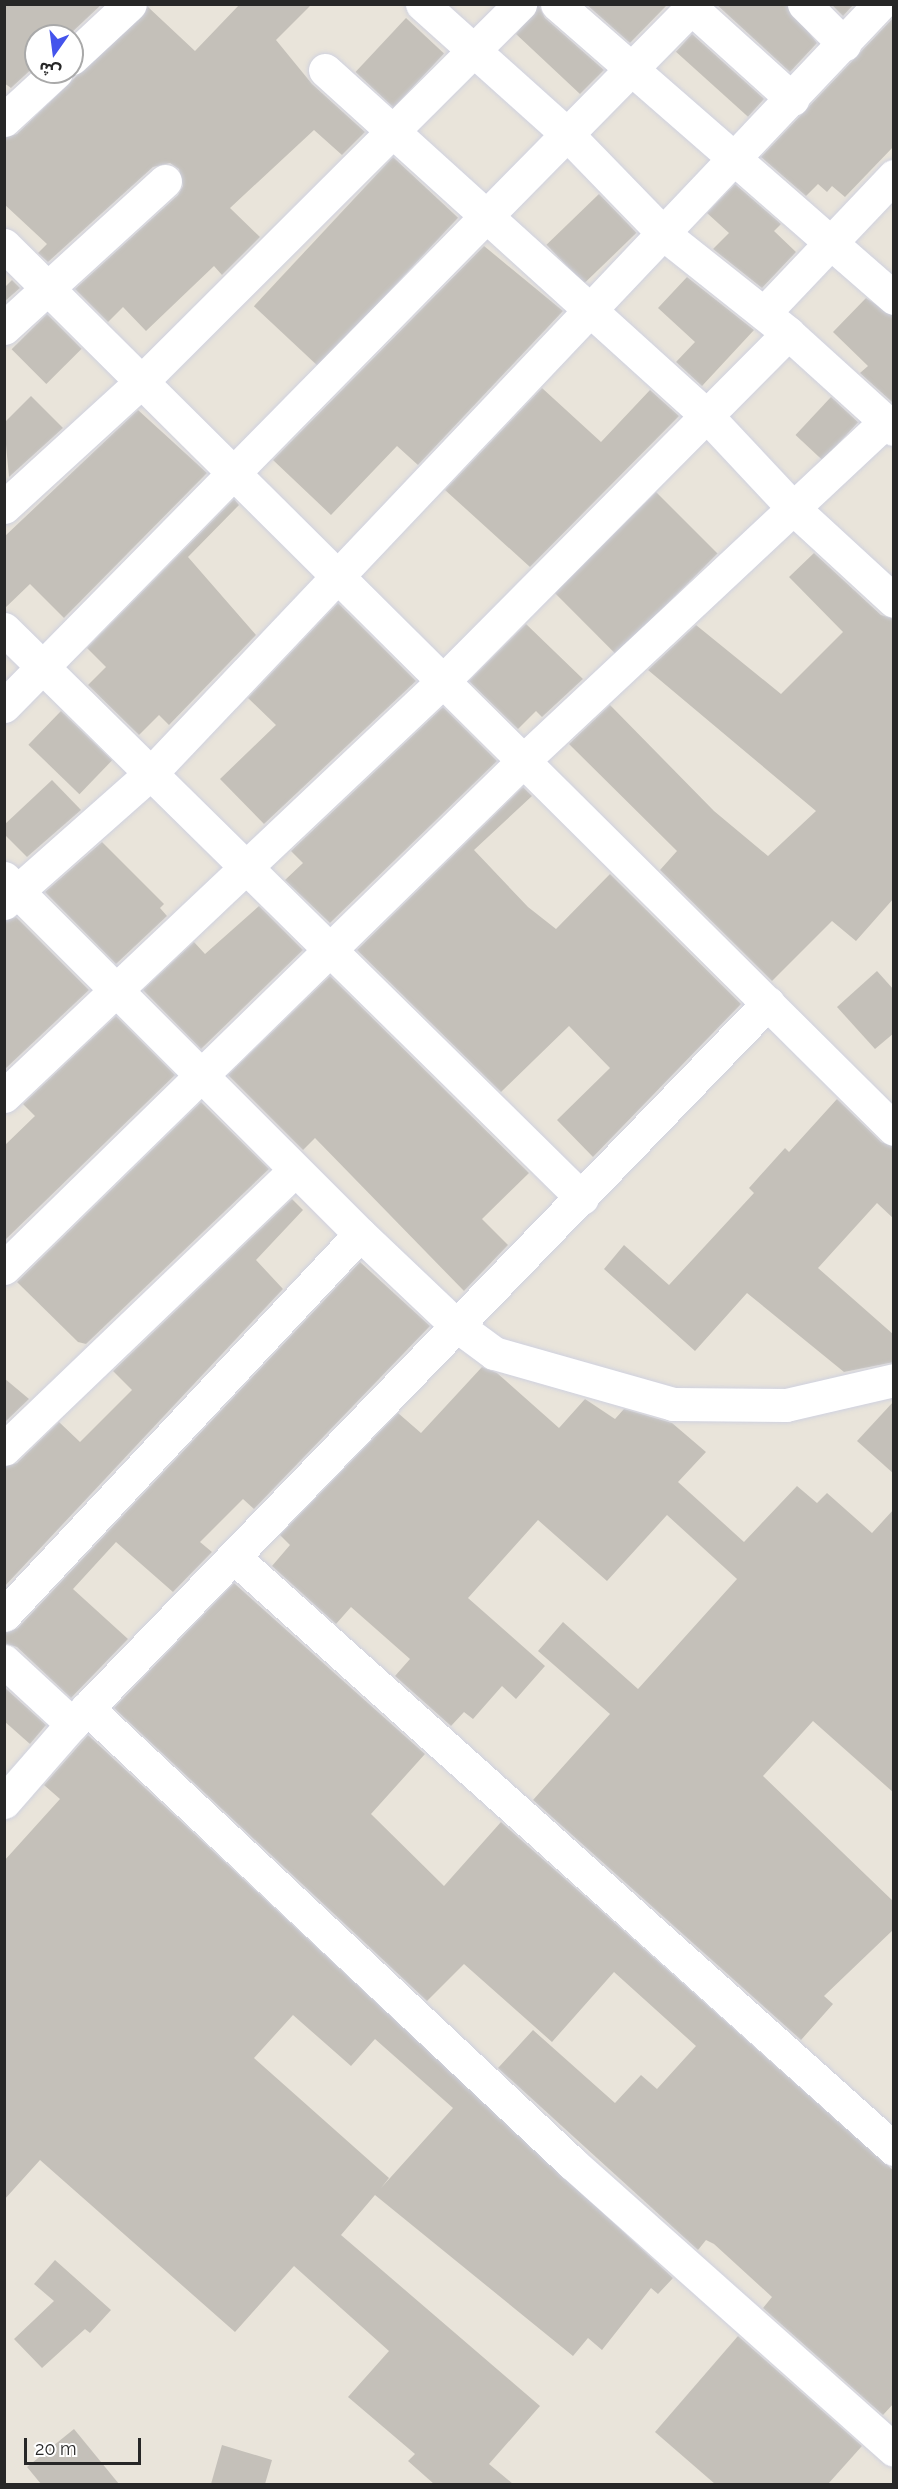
<!DOCTYPE html>
<meta charset="utf-8">
<style>
body{margin:0}
#map{position:relative;width:898px;height:2489px;overflow:hidden;background:#e9e4da;font-family:Raleway,"Noto Sans Arabic",sans-serif}
div>[style]{position:absolute}
[style*='--x']{left:calc(var(--x)*1px);top:calc(var(--y)*1px);width:calc(var(--w)*1px);rotate:calc(var(--a)*1deg)}
.building>*{inset:0;background:#c4c0b9;transform-origin:0 0}
.roads{filter:drop-shadow(0 0 2px #cfd1df) drop-shadow(0 0 2px #cfd1df)}
.street>*{height:33px;margin:-16.5px;padding:0 16.5px;transform-origin:16.5px;border-radius:16.5px;background:#fff}
span{translate:-50% -50%;white-space:nowrap;text-align:center;line-height:1.15;-webkit-text-stroke:6px #fff;paint-order:stroke}
.frame{position:absolute;inset:0;border:6px solid #272727;pointer-events:none}
.north{position:absolute;left:24px;top:24px;width:60px;height:60px;box-sizing:border-box;background:#fff;border:2px solid #a9a9a9;border-radius:50%;rotate:194deg;font-size:16px;font-weight:700;line-height:24px;text-align:center;color:#272727}
.north::after{content:'';display:block;margin:auto;width:21px;height:27px;background:#4454ec;clip-path:polygon(50% 0,100% 100%,50% 72%,0 100%)}
.scale{position:absolute;left:24px;top:2438px;width:117px;height:27px;box-sizing:border-box;border:3px solid #272727;border-top:0;padding-left:8px;font-size:18px;line-height:21px;white-space:nowrap;color:#272727;-webkit-text-stroke:4px #fff;paint-order:stroke}
</style>
<div id="map">
<div class="building">
<i style="clip-path:polygon(4px 4px,102px 4px,68px 36px,36px 36px,36px 65px,11px 88px,4px 83px)"></i>
<i style="clip-path:polygon(240px 4px,312px 4px,276px 40px,312px 84px,365px 132px,342px 155px,314px 130px,230px 208px,260px 237px,222px 275px,214px 266px,146px 331px,123px 307px,108px 322px,75px 289px,178px 195px,183px 186px,179px 169px,170px 163px,153px 167px,48px 262px,38px 253px,47px 244px,4px 204px,4px 138px,17px 134px,148px 7px,195px 51px)"></i>
<i style="clip-path:polygon(538px 4px,545px 18px,604px 70px,580px 94px,516px 34px)"></i>
<i style="clip-path:polygon(586px 4px,668px 4px,630px 43px)"></i>
<i style="clip-path:polygon(716px 4px,786px 4px,817px 43px,790px 72px)"></i>
<i style="clip-path:polygon(831px 4px,854px 4px,843px 16px)"></i>
<i style="clip-path:polygon(894px 17px,894px 146px,845px 197px,832px 186px,827px 192px,818px 184px,806px 196px,761px 157px)"></i>
<i style="left:406px;top:18px;width:52px;height:74px;rotate:43deg"></i>
<i style="left:692px;top:34px;width:97px;height:24px;rotate:42deg"></i>
<i style="left:393px;top:157px;width:89px;height:204px;rotate:43deg"></i>
<i style="clip-path:polygon(735px 184px,781px 224px,774px 231px,796px 252px,762px 288px,713px 249px,729px 233px,707px 213px)"></i>
<i style="left:599px;top:194px;width:54px;height:73px;rotate:46deg"></i>
<i style="clip-path:polygon(484px 246px,563px 311px,418px 465px,397px 446px,331px 515px,273px 460px)"></i>
<i style="clip-path:polygon(687px 277px,754px 330px,702px 386px,676px 362px,695px 342px,658px 308px)"></i>
<i style="clip-path:polygon(12px 280px,20px 288px,4px 302px,4px 288px)"></i>
<i style="clip-path:polygon(866px 298px,894px 316px,892px 402px,860px 373px,868px 366px,833px 332px)"></i>
<i style="left:47px;top:314px;width:49px;height:50px;rotate:45deg"></i>
<i style="clip-path:polygon(542px 388px,601px 442px,650px 390px,679px 416px,530px 567px,445px 490px)"></i>
<i style="clip-path:polygon(31px 396px,63px 428px,9px 477px,4px 423px)"></i>
<i style="left:831px;top:397px;width:37px;height:52px;rotate:43deg"></i>
<i style="clip-path:polygon(138px 410px,207px 473px,64px 618px,30px 584px,4px 609px,4px 537px)"></i>
<i style="left:656px;top:492px;width:87px;height:143px;rotate:45deg"></i>
<i style="clip-path:polygon(234px 499px,239px 505px,188px 557px,256px 635px,169px 725px,159px 715px,139px 735px,88px 685px,106px 667px,87px 648px)"></i>
<i style="clip-path:polygon(814px 553px,881px 615px,894px 619px,894px 898px,856px 941px,832px 921px,772px 981px,660px 870px,677px 851px,569px 744px,610px 705px,714px 811px,768px 856px,816px 811px,648px 670px,696px 625px,781px 694px,843px 632px,789px 577px)"></i>
<i style="clip-path:polygon(338px 603px,416px 681px,264px 824px,220px 779px,276px 725px,248px 698px)"></i>
<i style="clip-path:polygon(526px 624px,583px 679px,542px 717px,536px 711px,518px 729px,469px 681px)"></i>
<i style="clip-path:polygon(443px 707px,497px 761px,330px 923px,285px 880px,303px 863px,291px 851px)"></i>
<i style="left:61px;top:711px;width:71px;height:47px;rotate:44deg"></i>
<i style="clip-path:polygon(52px 780px,81px 810px,27px 857px,4px 834px,4px 825px)"></i>
<i style="clip-path:polygon(523px 787px,532px 796px,474px 850px,528px 907px,556px 929px,610px 874px,741px 1004px,593px 1157px,557px 1120px,610px 1068px,569px 1026px,501px 1092px,357px 950px)"></i>
<i style="clip-path:polygon(102px 842px,164px 904px,160px 908px,167px 916px,116px 964px,45px 892px)"></i>
<i style="clip-path:polygon(259px 906px,303px 950px,201px 1049px,143px 990px,194px 942px,205px 954px)"></i>
<i style="clip-path:polygon(16px 917px,89px 990px,4px 1070px,4px 921px)"></i>
<i style="clip-path:polygon(877px 971px,894px 990px,894px 1033px,875px 1049px,837px 1007px)"></i>
<i style="clip-path:polygon(330px 976px,529px 1173px,482px 1219px,508px 1245px,464px 1291px,315px 1138px,303px 1150px,228px 1075px)"></i>
<i style="clip-path:polygon(116px 1016px,175px 1075px,4px 1241px,4px 1146px,35px 1116px,23px 1104px)"></i>
<i style="clip-path:polygon(837px 1099px,881px 1142px,894px 1147px,894px 1219px,877px 1203px,818px 1268px,894px 1335px,894px 1362px,844px 1372px,747px 1293px,695px 1351px,604px 1269px,624px 1245px,669px 1285px,754px 1193px,749px 1188px,785px 1148px,789px 1152px)"></i>
<i style="clip-path:polygon(201px 1102px,269px 1169px,86px 1344px,78px 1342px,17px 1282px)"></i>
<i style="clip-path:polygon(292px 1199px,303px 1210px,256px 1260px,283px 1289px,4px 1587px,4px 1467px,17px 1463px,59px 1422px,80px 1442px,132px 1390px,113px 1371px)"></i>
<i style="clip-path:polygon(360px 1262px,430px 1326px,254px 1509px,243px 1499px,200px 1542px,212px 1552px,173px 1592px,116px 1542px,73px 1589px,128px 1639px,71px 1698px,17px 1647px,4px 1643px,4px 1633px,18px 1628px)"></i>
<i style="clip-path:polygon(482px 1367px,497px 1373px,559px 1428px,585px 1399px,615px 1419px,624px 1409px,672px 1423px,706px 1452px,678px 1482px,744px 1542px,797px 1486px,817px 1503px,827px 1493px,872px 1533px,894px 1509px,894px 1793px,813px 1721px,763px 1776px,894px 1902px,894px 1929px,824px 1996px,833px 2004px,801px 2040px,533px 1800px,610px 1714px,538px 1651px,563px 1622px,638px 1689px,737px 1579px,667px 1515px,607px 1581px,538px 1520px,468px 1598px,545px 1666px,516px 1699px,502px 1686px,473px 1719px,464px 1712px,451px 1726px,395px 1676px,410px 1659px,351px 1607px,336px 1624px,272px 1566px,290px 1545px,280px 1535px,398px 1413px,421px 1433px)"></i>
<i style="clip-path:polygon(4px 1378px,29px 1399px,4px 1423px)"></i>
<i style="clip-path:polygon(894px 1401px,894px 1474px,857px 1441px)"></i>
<i style="clip-path:polygon(234px 1583px,425px 1754px,371px 1814px,444px 1886px,501px 1822px,894px 2171px,894px 2403px,883px 2415px,763px 2308px,772px 2297px,714px 2244px,706px 2240px,698px 2250px,498px 2068px,533px 2030px,615px 2103px,641px 2075px,657px 2089px,696px 2046px,614px 1972px,552px 2042px,464px 1964px,427px 2001px,114px 1708px)"></i>
<i style="clip-path:polygon(4px 1687px,46px 1725px,30px 1744px,4px 1721px)"></i>
<i style="clip-path:polygon(evenodd,88px 1735px,673px 2278px,658px 2294px,651px 2288px,602px 2350px,588px 2338px,573px 2356px,375px 2195px,341px 2235px,540px 2406px,489px 2464px,513px 2484px,434px 2484px,408px 2461px,415px 2454px,348px 2397px,389px 2351px,294px 2266px,235px 2332px,40px 2160px,4px 2200px,4px 1861px,60px 1799px,44px 1785px,88px 1735px,293px 2015px,351px 2066px,375px 2039px,453px 2108px,381px 2188px,389px 2178px,254px 2058px,293px 2015px)"></i>
<i style="clip-path:polygon(55px 2260px,111px 2310px,90px 2333px,85px 2329px,42px 2368px,14px 2339px,54px 2301px,34px 2284px)"></i>
<i style="clip-path:polygon(738px 2336px,862px 2446px,828px 2484px,715px 2484px,655px 2432px)"></i>
<i style="clip-path:polygon(74px 2429px,119px 2484px,41px 2484px,27px 2467px)"></i>
<i style="clip-path:polygon(222px 2445px,272px 2460px,265px 2484px,211px 2484px)"></i>
</div>
<div class="roads">
<div class="street">
<i style="--x:422;--y:4;--w:195;--a:41.9"></i>
<i style="--x:567;--y:134;--w:141;--a:45.9"></i>
<i style="--x:665;--y:235;--w:157;--a:38.5"></i>
<i style="--x:788;--y:333;--w:143;--a:42.2"></i>
<i style="--x:557;--y:4;--w:447;--a:41.1"></i>
<i style="--x:687;--y:4;--w:142;--a:42.1"></i>
<i style="--x:804;--y:4;--w:57;--a:45"></i>
<i style="--x:72;--y:58;--w:79;--a:-43"></i>
<i style="--x:325;--y:70;--w:514;--a:42.16"></i>
<i style="--x:706;--y:415;--w:127;--a:46.9"></i>
<i style="--x:793;--y:508;--w:137;--a:42.6"></i>
<i style="--x:4;--y:120;--w:71;--a:-42.7"></i>
<i style="--x:4;--y:245;--w:1254;--a:44.81"></i>
<i style="--x:764;--y:313;--w:189;--a:-46.5"></i>
<i style="--x:4;--y:328;--w:218;--a:-42.4"></i>
<i style="--x:4;--y:507;--w:184;--a:-42.4"></i>
<i style="--x:140;--y:383;--w:537;--a:-44.92"></i>
<i style="--x:4;--y:629;--w:811;--a:44.55"></i>
<i style="--x:4;--y:706;--w:985;--a:-45.45"></i>
<i style="--x:4;--y:878;--w:503;--a:45"></i>
<i style="--x:360;--y:1234;--w:132;--a:43.5"></i>
<i style="--x:456;--y:1325;--w:47;--a:36.4"></i>
<i style="--x:494;--y:1353;--w:186;--a:15.9"></i>
<i style="--x:673;--y:1404;--w:113;--a:0.5"></i>
<i style="--x:786;--y:1405;--w:111;--a:-13"></i>
<i style="--x:4;--y:903;--w:196;--a:-41.5"></i>
<i style="--x:151;--y:773;--w:1060;--a:-46.53"></i>
<i style="--x:4;--y:1096;--w:607;--a:-43.4"></i>
<i style="--x:445;--y:679;--w:487;--a:-45.2"></i>
<i style="--x:4;--y:1268;--w:728;--a:-44.33"></i>
<i style="--x:525;--y:759;--w:495;--a:-43.1"></i>
<i style="--x:4;--y:1449;--w:403;--a:-43.8"></i>
<i style="--x:236;--y:1559;--w:884;--a:41.88"></i>
<i style="--x:4;--y:1615;--w:521;--a:-46.94"></i>
<i style="--x:4;--y:1661;--w:93;--a:42.8"></i>
<i style="--x:87;--y:1708;--w:665;--a:43.17"></i>
<i style="--x:572;--y:2163;--w:431;--a:41.7"></i>
<i style="--x:4;--y:1802;--w:103;--a:-48.9"></i>
<i style="--x:72;--y:1724;--w:1002;--a:-46.01"></i>
</div>
</div>
<div class="frame"></div>
<div class="north">ش</div>
<div class="scale">20 m</div>
</div>
